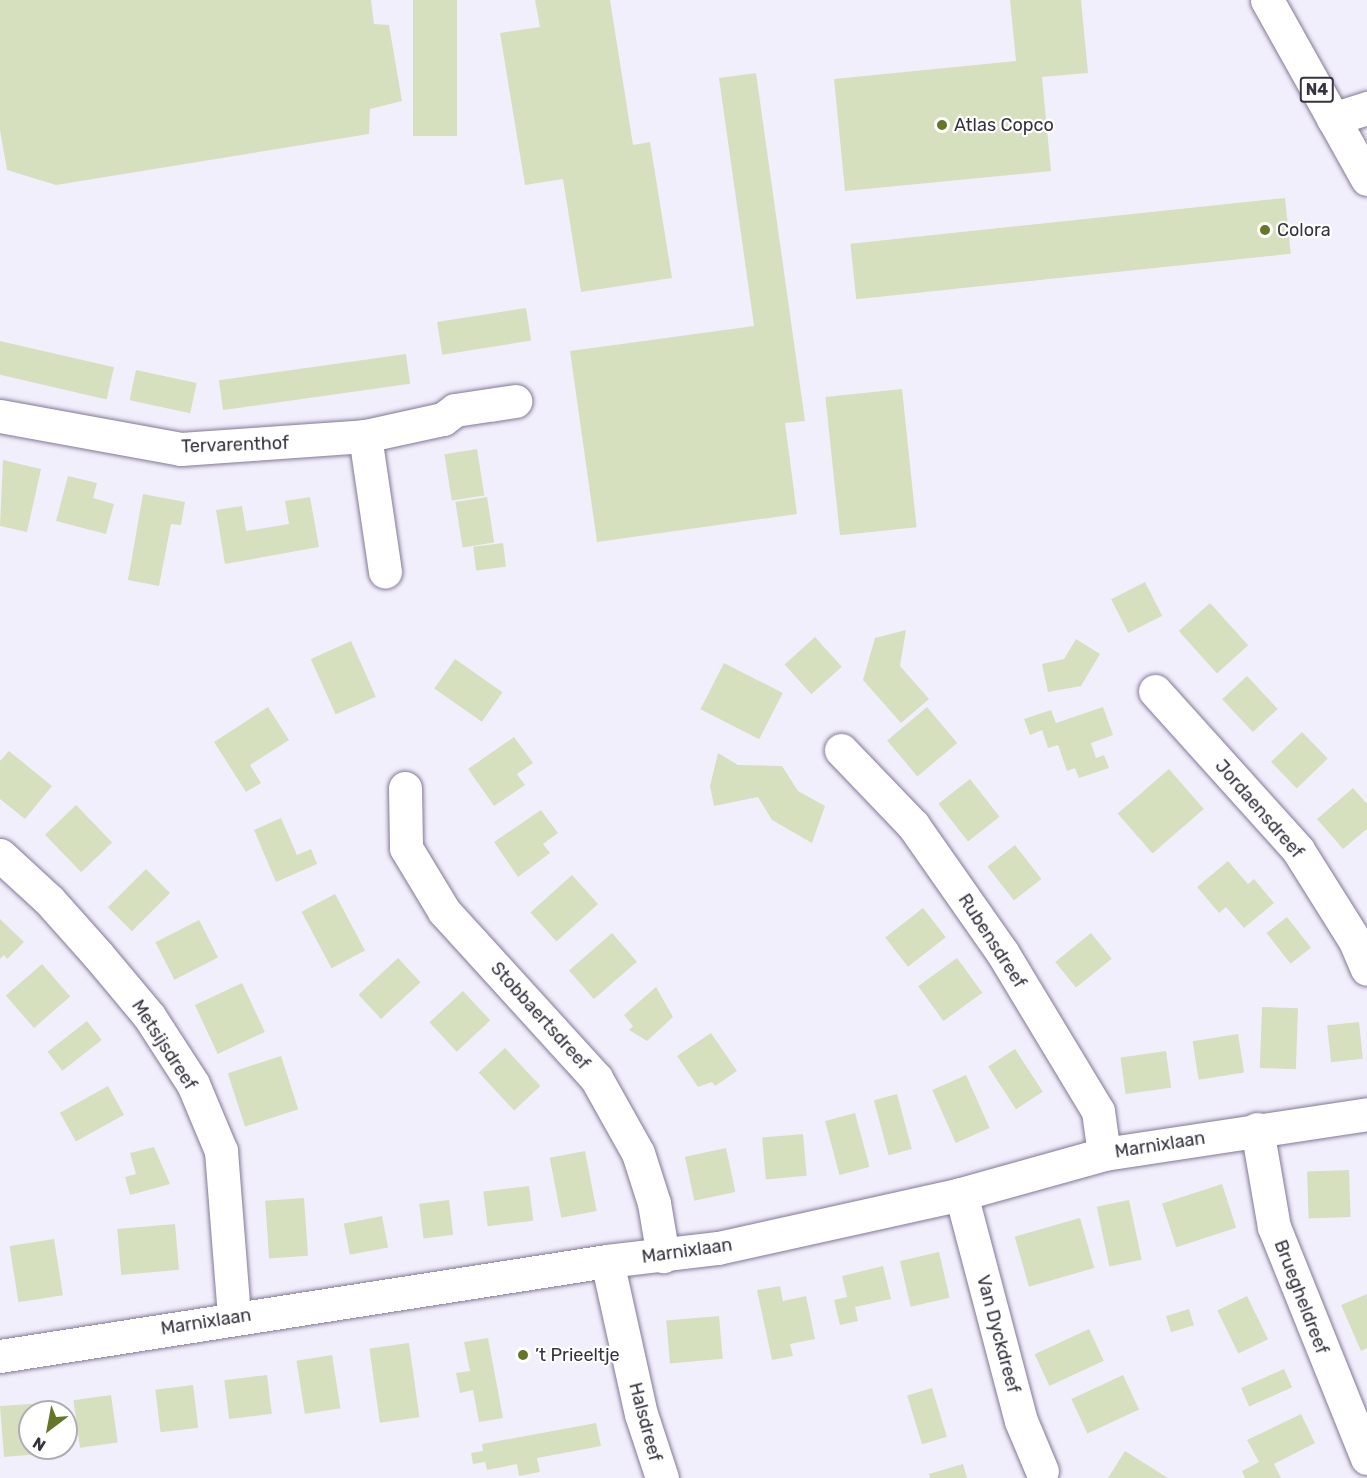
<!DOCTYPE html>
<meta charset="utf-8">
<style>
body{margin:0}
#map{position:relative;width:1367px;height:1478px;overflow:hidden;background:#f2effc;font-family:Rubik,sans-serif}
div>[style]{position:absolute}
[style*='--x']{left:calc(var(--x)*1px);top:calc(var(--y)*1px);width:calc(var(--w)*1px);rotate:calc(var(--a)*1deg)}
.building>*{inset:0;background:#d6e0bf;transform-origin:0 0}
.roads{filter:drop-shadow(0 0 2px #827996) drop-shadow(0 0 2px #827996)}
.minor>*{height:33px;margin:-16.5px;padding:0 16.5px;transform-origin:16.5px;border-radius:16.5px;background:#fff}
.major>*{height:33px;margin:-16.5px;padding:0 16.5px;transform-origin:16.5px;border-radius:16.5px;background:#fff}
.dots>*{width:16px;height:16px;translate:-50% -50%;box-sizing:border-box;border:3px solid #fff;border-radius:50%}
span{translate:-50% -50%;white-space:nowrap;text-align:center;line-height:1.15;-webkit-text-stroke:4.5px #fff;paint-order:stroke}
.shield-label span{padding:2px 4px;background:#fff;border:2px solid;border-radius:4px;-webkit-text-stroke-width:0}
.shield-label{font-size:16px;color:#373340;font-weight:700}
.poi-label{font-size:18px;color:#373340}
.left{translate:0 -50%;text-align:left}
.street-label{font-size:18px;color:#373340}
.north{position:absolute;left:18px;top:1400px;width:60px;height:60px;box-sizing:border-box;background:#fff;border:2px solid #afadb3;border-radius:50%;rotate:212deg;font-size:16px;font-weight:700;line-height:24px;text-align:center;color:#373340}
.north::after{content:'';display:block;margin:auto;width:21px;height:27px;background:#657727;clip-path:polygon(50% 0,100% 100%,50% 72%,0 100%)}
</style>
<div id="map">
<div class="building">
<i style="clip-path:polygon(0 0,371px 0,374px 24px,389px 25px,402px 101px,370px 109px,369px 134px,56px 185px,7px 170px,0 130px)"></i>
<i style="left:413px;top:0;width:44px;height:136px"></i>
<i style="clip-path:polygon(535px 0,610px 0,633px 145px,650px 142px,672px 278px,581px 292px,563px 179px,525px 185px,500px 33px,540px 27px)"></i>
<i style="clip-path:polygon(1010px 0,1081px 0,1088px 73px,1042px 77px,1051px 171px,845px 191px,834px 79px,1016px 61px)"></i>
<i style="clip-path:polygon(756px 73px,805px 421px,785px 423px,797px 514px,597px 542px,570px 351px,754px 326px,719px 78px)"></i>
<i style="left:1285px;top:198px;width:56px;height:437px;rotate:84deg"></i>
<i style="left:526px;top:308px;width:33px;height:90px;rotate:81deg"></i>
<i style="left:0;top:341px;width:117px;height:33px;rotate:13deg"></i>
<i style="left:406px;top:354px;width:30px;height:189px;rotate:82deg"></i>
<i style="left:136px;top:370px;width:62px;height:31px;rotate:12deg"></i>
<i style="left:902px;top:389px;width:139px;height:77px;rotate:84deg"></i>
<i style="left:477px;top:449px;width:47px;height:33px;rotate:81deg"></i>
<i style="clip-path:polygon(3px 460px,41px 469px,27px 532px,0 526px)"></i>
<i style="clip-path:polygon(68px 476px,97px 483px,93px 498px,114px 504px,106px 534px,56px 521px)"></i>
<i style="clip-path:polygon(143px 494px,185px 502px,181px 525px,171px 524px,159px 586px,128px 580px)"></i>
<i style="clip-path:polygon(310px 497px,319px 547px,225px 564px,216px 510px,242px 506px,246px 531px,289px 524px,285px 501px)"></i>
<i style="left:487px;top:497px;width:46px;height:32px;rotate:81deg"></i>
<i style="left:503px;top:543px;width:24px;height:30px;rotate:83deg"></i>
<i style="left:1145px;top:582px;width:38px;height:38px;rotate:63deg"></i>
<i style="left:1210px;top:603px;width:57px;height:42px;rotate:48deg"></i>
<i style="clip-path:polygon(906px 630px,900px 666px,929px 699px,901px 723px,863px 680px,875px 638px)"></i>
<i style="left:815px;top:637px;width:40px;height:41px;rotate:48deg"></i>
<i style="clip-path:polygon(1076px 639px,1100px 654px,1081px 686px,1048px 692px,1042px 664px,1064px 659px)"></i>
<i style="left:351px;top:641px;width:61px;height:44px;rotate:66deg"></i>
<i style="left:455px;top:659px;width:58px;height:36px;rotate:35deg"></i>
<i style="left:724px;top:663px;width:66px;height:52px;rotate:27deg"></i>
<i style="left:1247px;top:676px;width:45px;height:34px;rotate:47deg"></i>
<i style="clip-path:polygon(268px 707px,289px 740px,250px 765px,261px 783px,246px 792px,214px 742px)"></i>
<i style="left:927px;top:707px;width:47px;height:52px;rotate:50deg"></i>
<i style="clip-path:polygon(1103px 707px,1113px 735px,1091px 743px,1096px 758px,1104px 755px,1109px 768px,1079px 778px,1075px 768px,1067px 771px,1058px 745px,1048px 748px,1042px 730px,1030px 735px,1024px 719px,1051px 710px,1056px 723px)"></i>
<i style="left:1302px;top:732px;width:37px;height:43px;rotate:46deg"></i>
<i style="clip-path:polygon(514px 737px,533px 763px,517px 774px,525px 785px,494px 806px,468px 769px)"></i>
<i style="clip-path:polygon(9px 751px,52px 786px,25px 819px,0 799px,0 761px)"></i>
<i style="clip-path:polygon(718px 753px,738px 765px,782px 766px,798px 791px,825px 806px,812px 843px,772px 820px,758px 797px,714px 806px,710px 786px)"></i>
<i style="left:1169px;top:769px;width:53px;height:68px;rotate:49deg"></i>
<i style="left:970px;top:779px;width:48px;height:40px;rotate:52deg"></i>
<i style="clip-path:polygon(1353px 788px,1367px 804px,1367px 829px,1343px 849px,1317px 819px)"></i>
<i style="left:76px;top:805px;width:52px;height:43px;rotate:46deg"></i>
<i style="clip-path:polygon(541px 810px,558px 833px,543px 844px,550px 853px,518px 877px,494px 842px)"></i>
<i style="clip-path:polygon(281px 818px,297px 855px,311px 849px,317px 864px,276px 882px,254px 830px)"></i>
<i style="left:1015px;top:845px;width:43px;height:35px;rotate:52deg"></i>
<i style="clip-path:polygon(1228px 861px,1248px 884px,1254px 879px,1274px 903px,1244px 928px,1226px 907px,1219px 913px,1197px 887px)"></i>
<i style="left:146px;top:869px;width:34px;height:54px;rotate:45deg"></i>
<i style="left:572px;top:875px;width:39px;height:56px;rotate:48deg"></i>
<i style="left:335px;top:894px;width:64px;height:38px;rotate:62deg"></i>
<i style="left:923px;top:908px;width:37px;height:48px;rotate:52deg"></i>
<i style="left:1287px;top:917px;width:39px;height:26px;rotate:52deg"></i>
<i style="clip-path:polygon(0 919px,24px 942px,7px 959px,4px 955px,0 959px)"></i>
<i style="left:199px;top:920px;width:42px;height:49px;rotate:63deg"></i>
<i style="left:612px;top:933px;width:38px;height:57px;rotate:49deg"></i>
<i style="left:1091px;top:933px;width:33px;height:46px;rotate:51deg"></i>
<i style="left:398px;top:958px;width:33px;height:54px;rotate:47deg"></i>
<i style="left:957px;top:958px;width:43px;height:48px;rotate:54deg"></i>
<i style="left:42px;top:964px;width:43px;height:48px;rotate:49deg"></i>
<i style="left:242px;top:983px;width:54px;height:52px;rotate:65deg"></i>
<i style="clip-path:polygon(656px 987px,673px 1017px,647px 1041px,629px 1030px,633px 1026px,624px 1015px)"></i>
<i style="left:463px;top:991px;width:40px;height:46px;rotate:47deg"></i>
<i style="left:1262px;top:1007px;width:36px;height:61px;rotate:2deg"></i>
<i style="left:87px;top:1021px;width:24px;height:50px;rotate:52deg"></i>
<i style="left:1359px;top:1022px;width:37px;height:32px;rotate:84deg"></i>
<i style="clip-path:polygon(711px 1033px,737px 1071px,715px 1086px,712px 1082px,698px 1087px,677px 1056px)"></i>
<i style="left:1238px;top:1034px;width:39px;height:46px;rotate:81deg"></i>
<i style="left:505px;top:1048px;width:52px;height:36px;rotate:47deg"></i>
<i style="left:1015px;top:1049px;width:51px;height:32px;rotate:57deg"></i>
<i style="left:1166px;top:1051px;width:37px;height:46px;rotate:82deg"></i>
<i style="left:281px;top:1056px;width:56px;height:56px;rotate:72deg"></i>
<i style="left:966px;top:1075px;width:58px;height:37px;rotate:66deg"></i>
<i style="left:108px;top:1086px;width:33px;height:55px;rotate:61deg"></i>
<i style="left:897px;top:1094px;width:57px;height:24px;rotate:75deg"></i>
<i style="left:855px;top:1113px;width:56px;height:31px;rotate:75deg"></i>
<i style="left:803px;top:1134px;width:42px;height:41px;rotate:85deg"></i>
<i style="clip-path:polygon(154px 1147px,170px 1184px,130px 1195px,125px 1177px,136px 1174px,130px 1153px)"></i>
<i style="left:726px;top:1148px;width:45px;height:42px;rotate:78deg"></i>
<i style="left:585px;top:1151px;width:61px;height:36px;rotate:79deg"></i>
<i style="left:1349px;top:1170px;width:47px;height:42px;rotate:88deg"></i>
<i style="left:1222px;top:1184px;width:46px;height:63px;rotate:72deg"></i>
<i style="left:529px;top:1186px;width:35px;height:46px;rotate:83deg"></i>
<i style="left:304px;top:1198px;width:58px;height:39px;rotate:86deg"></i>
<i style="left:449px;top:1200px;width:35px;height:30px;rotate:83deg"></i>
<i style="left:1129px;top:1200px;width:61px;height:33px;rotate:78deg"></i>
<i style="left:382px;top:1216px;width:32px;height:39px;rotate:79deg"></i>
<i style="left:1080px;top:1218px;width:52px;height:68px;rotate:74deg"></i>
<i style="left:175px;top:1224px;width:46px;height:58px;rotate:85deg"></i>
<i style="left:54px;top:1239px;width:57px;height:45px;rotate:81deg"></i>
<i style="left:939px;top:1252px;width:47px;height:40px;rotate:77deg"></i>
<i style="clip-path:polygon(883px 1266px,891px 1299px,855px 1307px,858px 1321px,840px 1325px,834px 1300px,847px 1297px,842px 1276px)"></i>
<i style="clip-path:polygon(780px 1286px,783px 1301px,806px 1296px,815px 1339px,790px 1344px,793px 1356px,772px 1360px,757px 1290px)"></i>
<i style="clip-path:polygon(1367px 1294px,1367px 1348px,1361px 1351px,1341px 1305px)"></i>
<i style="left:1247px;top:1296px;width:48px;height:33px;rotate:64deg"></i>
<i style="left:1189px;top:1309px;width:17px;height:24px;rotate:73deg"></i>
<i style="left:719px;top:1316px;width:43px;height:53px;rotate:85deg"></i>
<i style="left:1089px;top:1329px;width:35px;height:60px;rotate:65deg"></i>
<i style="clip-path:polygon(488px 1338px,503px 1418px,479px 1422px,473px 1390px,460px 1393px,456px 1373px,470px 1371px,464px 1342px)"></i>
<i style="left:409px;top:1343px;width:75px;height:40px;rotate:82deg"></i>
<i style="left:332px;top:1355px;width:54px;height:36px;rotate:81deg"></i>
<i style="left:1284px;top:1369px;width:20px;height:47px;rotate:66deg"></i>
<i style="left:267px;top:1375px;width:39px;height:43px;rotate:83deg"></i>
<i style="left:1123px;top:1375px;width:38px;height:57px;rotate:65deg"></i>
<i style="left:193px;top:1385px;width:43px;height:38px;rotate:83deg"></i>
<i style="left:932px;top:1388px;width:51px;height:26px;rotate:73deg"></i>
<i style="left:111px;top:1395px;width:48px;height:38px;rotate:82deg"></i>
<i style="clip-path:polygon(46px 1403px,47px 1412px,30px 1412px,30px 1448px,50px 1448px,51px 1453px,4px 1457px,0 1406px)"></i>
<i style="clip-path:polygon(1301px 1414px,1315px 1443px,1274px 1464px,1281px 1478px,1245px 1478px,1242px 1471px,1259px 1462px,1247px 1440px)"></i>
<i style="clip-path:polygon(596px 1423px,601px 1446px,537px 1458px,540px 1472px,519px 1476px,517px 1464px,487px 1470px,485px 1462px,473px 1464px,471px 1453px,483px 1451px,482px 1444px)"></i>
<i style="clip-path:polygon(1125px 1451px,1168px 1478px,1108px 1478px)"></i>
<i style="clip-path:polygon(963px 1464px,967px 1478px,930px 1478px,929px 1474px)"></i>
</div>
<div class="roads">
<div class="minor">
<i style="--x:1333;--y:119;--w:36;--a:-18"></i>
<i style="--x:0;--y:416;--w:184;--a:10.3"></i>
<i style="--x:181;--y:449;--w:184;--a:-4"></i>
<i style="--x:365;--y:436;--w:80;--a:-12.3"></i>
<i style="--x:443;--y:419;--w:15;--a:-37"></i>
<i style="--x:455;--y:410;--w:61;--a:-8.5"></i>
<i style="--x:365;--y:436;--w:137;--a:81.6"></i>
<i style="--x:1155;--y:691;--w:214;--a:48"></i>
<i style="--x:1298;--y:850;--w:107;--a:57.9"></i>
<i style="--x:1355;--y:941;--w:30;--a:67"></i>
<i style="--x:841;--y:750;--w:104;--a:46.2"></i>
<i style="--x:913;--y:825;--w:155;--a:55"></i>
<i style="--x:1002;--y:952;--w:186;--a:58.9"></i>
<i style="--x:1098;--y:1111;--w:43;--a:82.1"></i>
<i style="--x:405;--y:788;--w:60;--a:89"></i>
<i style="--x:406;--y:848;--w:74;--a:58.9"></i>
<i style="--x:444;--y:911;--w:226;--a:47.7"></i>
<i style="--x:596;--y:1078;--w:86;--a:60.8"></i>
<i style="--x:638;--y:1153;--w:52;--a:72.3"></i>
<i style="--x:654;--y:1203;--w:54;--a:80.4"></i>
<i style="--x:0;--y:855;--w:67;--a:42.6"></i>
<i style="--x:49;--y:900;--w:74;--a:48.3"></i>
<i style="--x:98;--y:955;--w:80;--a:50.1"></i>
<i style="--x:149;--y:1016;--w:81;--a:57.1"></i>
<i style="--x:193;--y:1084;--w:73;--a:67.3"></i>
<i style="--x:221;--y:1151;--w:167;--a:85.5"></i>
<i style="--x:1257;--y:1129;--w:99;--a:80.2"></i>
<i style="--x:1274;--y:1227;--w:249;--a:68.1"></i>
<i style="--x:961;--y:1194;--w:235;--a:75.2"></i>
<i style="--x:1021;--y:1421;--w:54;--a:67.2"></i>
<i style="--x:607;--y:1261;--w:157;--a:77.5"></i>
<i style="--x:641;--y:1414;--w:67;--a:71.8"></i>
<i style="--x:0;--y:1356;--w:614;--a:-8.9"></i>
<i style="--x:607;--y:1261;--w:112;--a:-6.7"></i>
<i style="--x:718;--y:1248;--w:249;--a:-12.5"></i>
<i style="--x:961;--y:1194;--w:148;--a:-15.6"></i>
<i style="--x:1104;--y:1154;--w:266;--a:-8.6"></i>
</div>
<div class="major">
<i style="--x:1267;--y:0;--w:205;--a:60.8"></i>
</div>
</div>
<div class="dots">
<i style="left:942px;top:125px;background:#657727"></i>
<i style="left:1265px;top:230px;background:#657727"></i>
<i style="left:523px;top:1355px;background:#657727"></i>
</div>
<div class="shield-label">
<span style="left:1317px;top:90px">N4</span>
</div>
<div class="poi-label">
<span class="left" style="left:954px;top:125px">Atlas Copco</span>
<span class="left" style="left:1277px;top:230px">Colora</span>
<span class="left" style="left:535px;top:1355px">’t Prieeltje</span>
</div>
<div class="street-label">
<span style="left:235px;top:445px;rotate:-2deg">Tervarenthof</span>
<span style="left:1259px;top:809px;rotate:49deg">Jordaensdreef</span>
<span style="left:992px;top:941px;rotate:57deg">Rubensdreef</span>
<span style="left:540px;top:1016px;rotate:48deg">Stobbaertsdreef</span>
<span style="left:164px;top:1045px;rotate:57deg">Metsijsdreef</span>
<span style="left:1160px;top:1145px;rotate:-9deg">Marnixlaan</span>
<span style="left:687px;top:1251px;rotate:-8deg">Marnixlaan</span>
<span style="left:1301px;top:1297px;rotate:69deg">Bruegheldreef</span>
<span style="left:206px;top:1322px;rotate:-9deg">Marnixlaan</span>
<span style="left:998px;top:1334px;rotate:75deg">Van Dyckdreef</span>
<span style="left:645px;top:1422px;rotate:75deg">Halsdreef</span>
</div>
<div class="north">N</div>
</div>
